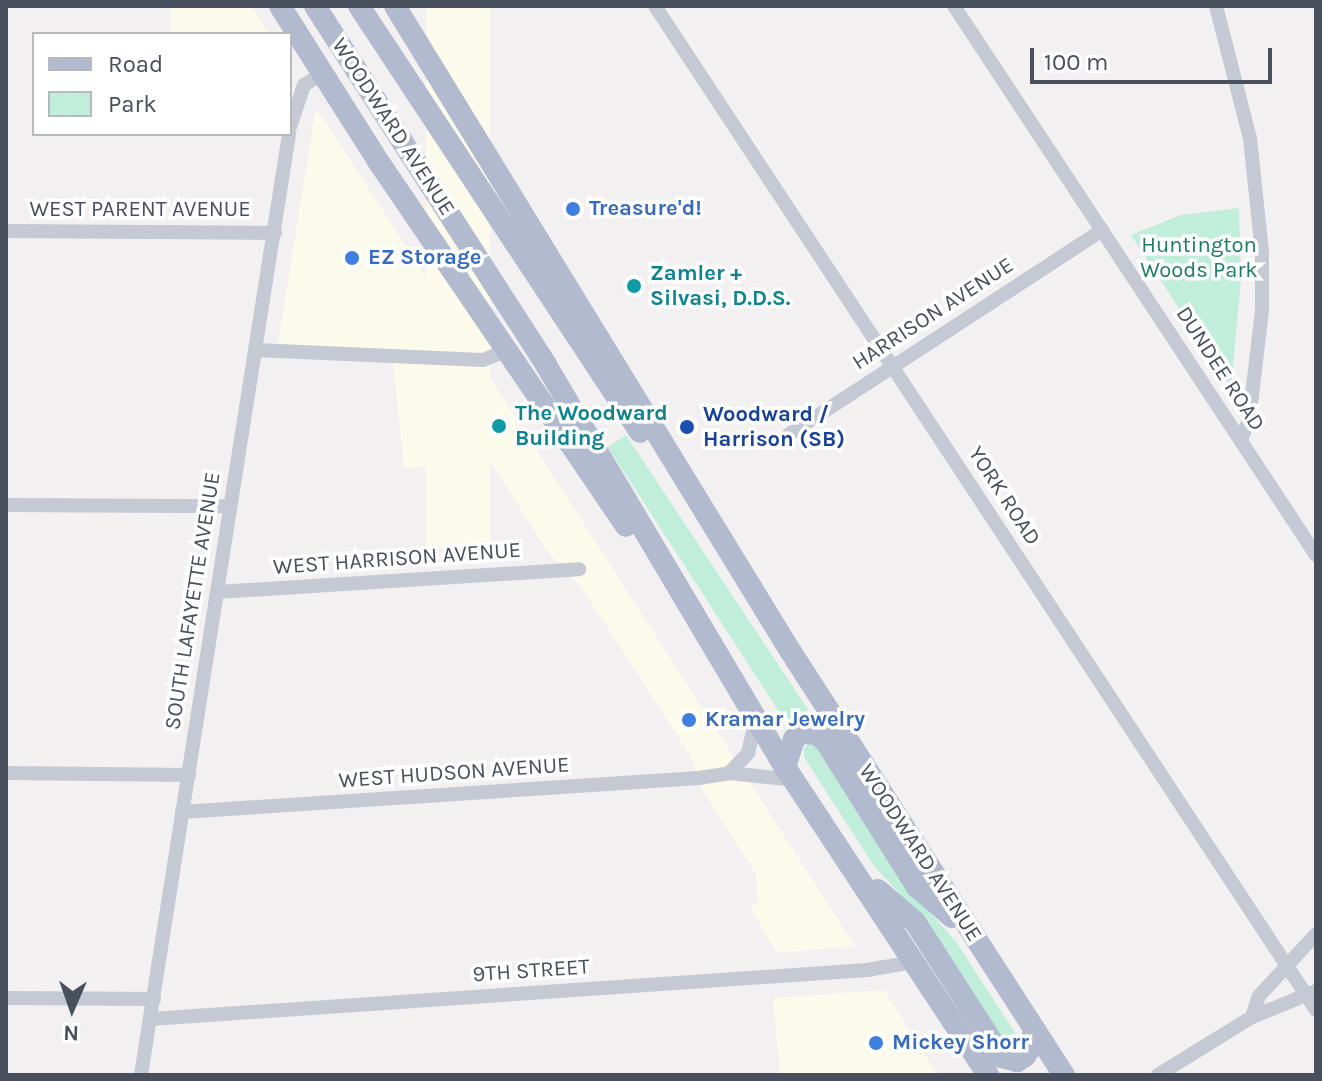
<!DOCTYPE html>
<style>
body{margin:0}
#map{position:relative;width:1322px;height:1081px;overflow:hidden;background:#f2f0f0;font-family:Karla,sans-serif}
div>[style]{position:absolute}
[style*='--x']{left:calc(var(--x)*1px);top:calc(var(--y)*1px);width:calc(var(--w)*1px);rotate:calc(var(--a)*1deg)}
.commercial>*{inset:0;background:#fcfaeb;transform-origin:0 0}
.green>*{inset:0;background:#c0eedb}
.minor>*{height:14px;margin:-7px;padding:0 7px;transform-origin:7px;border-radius:7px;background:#c4c9d4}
.primary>*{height:22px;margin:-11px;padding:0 11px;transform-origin:11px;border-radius:11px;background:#b1bace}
.dots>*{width:22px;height:22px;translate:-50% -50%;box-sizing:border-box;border:4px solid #fff;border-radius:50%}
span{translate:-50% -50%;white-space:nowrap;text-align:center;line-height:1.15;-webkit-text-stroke:7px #fff;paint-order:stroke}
.street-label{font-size:22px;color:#484f5d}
.shop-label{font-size:22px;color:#366cbe;font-weight:700}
.left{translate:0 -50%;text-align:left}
.park-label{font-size:22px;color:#1a7d5f}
.culture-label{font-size:22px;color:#0d838f;font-weight:700}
.transit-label{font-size:22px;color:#164399;font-weight:700}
.frame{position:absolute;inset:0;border:8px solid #484f5d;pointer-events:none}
.legend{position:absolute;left:32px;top:32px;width:260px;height:104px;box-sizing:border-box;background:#fff;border:2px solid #b6b9be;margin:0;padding:10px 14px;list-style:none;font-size:24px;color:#484f5d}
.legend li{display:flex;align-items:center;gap:16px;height:40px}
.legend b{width:40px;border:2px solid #b6b9be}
.north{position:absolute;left:32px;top:969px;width:80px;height:80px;-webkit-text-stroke:6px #fff;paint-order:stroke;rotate:182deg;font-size:22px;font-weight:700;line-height:32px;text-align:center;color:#484f5d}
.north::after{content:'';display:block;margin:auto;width:28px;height:36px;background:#484f5d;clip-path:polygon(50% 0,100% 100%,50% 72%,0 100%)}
.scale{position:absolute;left:1030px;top:48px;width:242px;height:36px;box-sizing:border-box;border:4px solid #484f5d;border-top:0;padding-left:10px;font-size:24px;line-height:28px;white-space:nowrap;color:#484f5d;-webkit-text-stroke:6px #fff;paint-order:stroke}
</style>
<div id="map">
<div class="commercial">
<i style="clip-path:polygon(171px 6px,251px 6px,269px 34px,171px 34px)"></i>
<i style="left:426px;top:6px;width:64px;height:542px"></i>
<i style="clip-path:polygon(315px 112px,322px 116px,855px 946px,777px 953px,750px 907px,757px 904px,756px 874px,701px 788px,690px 755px,581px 587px,546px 550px,496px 469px,488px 462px,404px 468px,392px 350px,278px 344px)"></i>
<i style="clip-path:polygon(884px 990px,938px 1075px,774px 1075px,780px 1072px,773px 998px)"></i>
</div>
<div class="green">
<i style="clip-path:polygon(1239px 208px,1241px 279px,1231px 388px,1131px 235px,1181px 215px)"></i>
<i style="clip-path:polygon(626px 435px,811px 714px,790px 729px,608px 447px)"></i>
<i style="clip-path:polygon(816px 742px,925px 907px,957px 943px,1016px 1034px,1019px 1041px,1014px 1049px,1007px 1051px,909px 904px,874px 866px,804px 757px,804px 749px,809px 743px)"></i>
</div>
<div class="minor">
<i style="--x:655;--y:6;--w:1202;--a:56.64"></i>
<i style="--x:954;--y:6;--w:658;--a:56.6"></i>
<i style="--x:1216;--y:6;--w:136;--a:75.6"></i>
<i style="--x:1250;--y:138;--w:115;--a:84"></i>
<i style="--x:1262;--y:252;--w:58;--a:90"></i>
<i style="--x:1262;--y:310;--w:111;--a:96.7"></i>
<i style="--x:1249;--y:420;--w:22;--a:112"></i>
<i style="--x:290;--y:127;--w:44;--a:-71.6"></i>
<i style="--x:304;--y:85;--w:22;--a:-32"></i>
<i style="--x:6;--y:231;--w:269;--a:0.4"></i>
<i style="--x:255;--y:350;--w:228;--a:2.5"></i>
<i style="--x:483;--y:360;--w:27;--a:-22"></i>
<i style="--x:788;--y:435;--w:375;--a:-33.1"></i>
<i style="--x:6;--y:505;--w:224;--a:0.3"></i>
<i style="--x:217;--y:592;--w:363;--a:-3.6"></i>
<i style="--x:6;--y:773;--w:183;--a:0.6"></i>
<i style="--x:729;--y:773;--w:28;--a:-46"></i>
<i style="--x:748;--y:753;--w:36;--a:-77"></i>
<i style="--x:182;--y:812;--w:518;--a:-3.76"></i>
<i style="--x:699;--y:778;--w:30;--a:-9"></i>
<i style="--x:729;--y:773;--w:65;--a:6.1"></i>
<i style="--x:6;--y:998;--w:148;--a:0.4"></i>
<i style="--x:1252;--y:1017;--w:22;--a:-72"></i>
<i style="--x:1259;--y:996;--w:84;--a:-47.4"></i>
<i style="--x:151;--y:1019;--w:718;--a:-3.91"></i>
<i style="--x:867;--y:970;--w:48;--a:-9.7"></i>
<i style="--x:141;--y:1075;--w:953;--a:-81.06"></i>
<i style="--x:1158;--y:1075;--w:110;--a:-31.7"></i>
<i style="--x:1252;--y:1017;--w:69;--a:-22.1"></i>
</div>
<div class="primary">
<i style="--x:280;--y:6;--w:183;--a:57.7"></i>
<i style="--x:378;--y:161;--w:441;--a:55.8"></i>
<i style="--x:315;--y:6;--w:427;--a:57.2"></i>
<i style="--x:546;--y:365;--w:468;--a:59.3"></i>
<i style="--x:785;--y:767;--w:369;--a:56.6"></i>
<i style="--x:359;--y:6;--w:510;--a:56.59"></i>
<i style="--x:395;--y:6;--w:754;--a:58.5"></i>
<i style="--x:789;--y:649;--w:507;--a:57.16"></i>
<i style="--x:785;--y:767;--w:29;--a:-72"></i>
<i style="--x:794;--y:739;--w:9;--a:-41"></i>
<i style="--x:801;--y:733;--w:16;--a:4"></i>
<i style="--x:817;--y:734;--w:12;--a:42"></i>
<i style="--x:826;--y:742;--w:171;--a:57.9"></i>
<i style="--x:917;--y:887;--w:46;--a:40.6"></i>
<i style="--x:878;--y:890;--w:49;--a:40.9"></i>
<i style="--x:915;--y:922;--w:161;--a:57.2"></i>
<i style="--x:1002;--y:1057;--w:16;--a:15"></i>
<i style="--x:1017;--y:1061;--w:9;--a:-32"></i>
<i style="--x:1025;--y:1056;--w:11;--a:-56"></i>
<i style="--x:1031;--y:1047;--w:18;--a:-81"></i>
</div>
<div class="dots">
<i style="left:573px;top:209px;background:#3f7fe0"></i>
<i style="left:352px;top:258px;background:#3f7fe0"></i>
<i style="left:634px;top:286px;background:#0f9aa8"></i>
<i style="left:499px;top:426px;background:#0f9aa8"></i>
<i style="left:687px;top:427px;background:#1a4fb4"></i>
<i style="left:689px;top:720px;background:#3f7fe0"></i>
<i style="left:876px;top:1043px;background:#3f7fe0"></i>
</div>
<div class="street-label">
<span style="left:393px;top:127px;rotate:57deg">WOODWARD AVENUE</span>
<span style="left:140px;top:210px">WEST PARENT AVENUE</span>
<span style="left:933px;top:314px;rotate:-33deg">HARRISON AVENUE</span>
<span style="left:1220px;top:369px;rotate:57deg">DUNDEE ROAD</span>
<span style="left:1004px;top:496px;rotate:57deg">YORK ROAD</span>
<span style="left:397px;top:559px;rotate:-4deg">WEST HARRISON AVENUE</span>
<span style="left:193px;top:601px;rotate:-81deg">SOUTH LAFAYETTE AVENUE</span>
<span style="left:454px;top:773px;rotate:-4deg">WEST HUDSON AVENUE</span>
<span style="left:920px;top:853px;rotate:57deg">WOODWARD AVENUE</span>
<span style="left:531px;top:971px;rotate:-4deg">9TH STREET</span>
</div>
<div class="shop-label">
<span class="left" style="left:589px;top:209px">Treasure'd!</span>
<span class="left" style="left:368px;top:258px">EZ Storage</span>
<span class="left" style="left:705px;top:720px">Kramar Jewelry</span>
<span class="left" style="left:892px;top:1043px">Mickey Shorr</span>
</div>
<div class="park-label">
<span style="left:1199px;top:258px">Huntington<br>Woods Park</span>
</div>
<div class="culture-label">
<span class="left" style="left:650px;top:286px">Zamler +<br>Silvasi, D.D.S.</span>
<span class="left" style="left:515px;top:426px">The Woodward<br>Building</span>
</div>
<div class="transit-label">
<span class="left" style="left:703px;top:427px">Woodward /<br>Harrison (SB)</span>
</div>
<div class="frame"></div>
<ul class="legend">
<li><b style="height:10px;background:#b1bace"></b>Road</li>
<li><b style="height:22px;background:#c0eedb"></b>Park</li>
</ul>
<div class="north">N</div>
<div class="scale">100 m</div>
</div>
